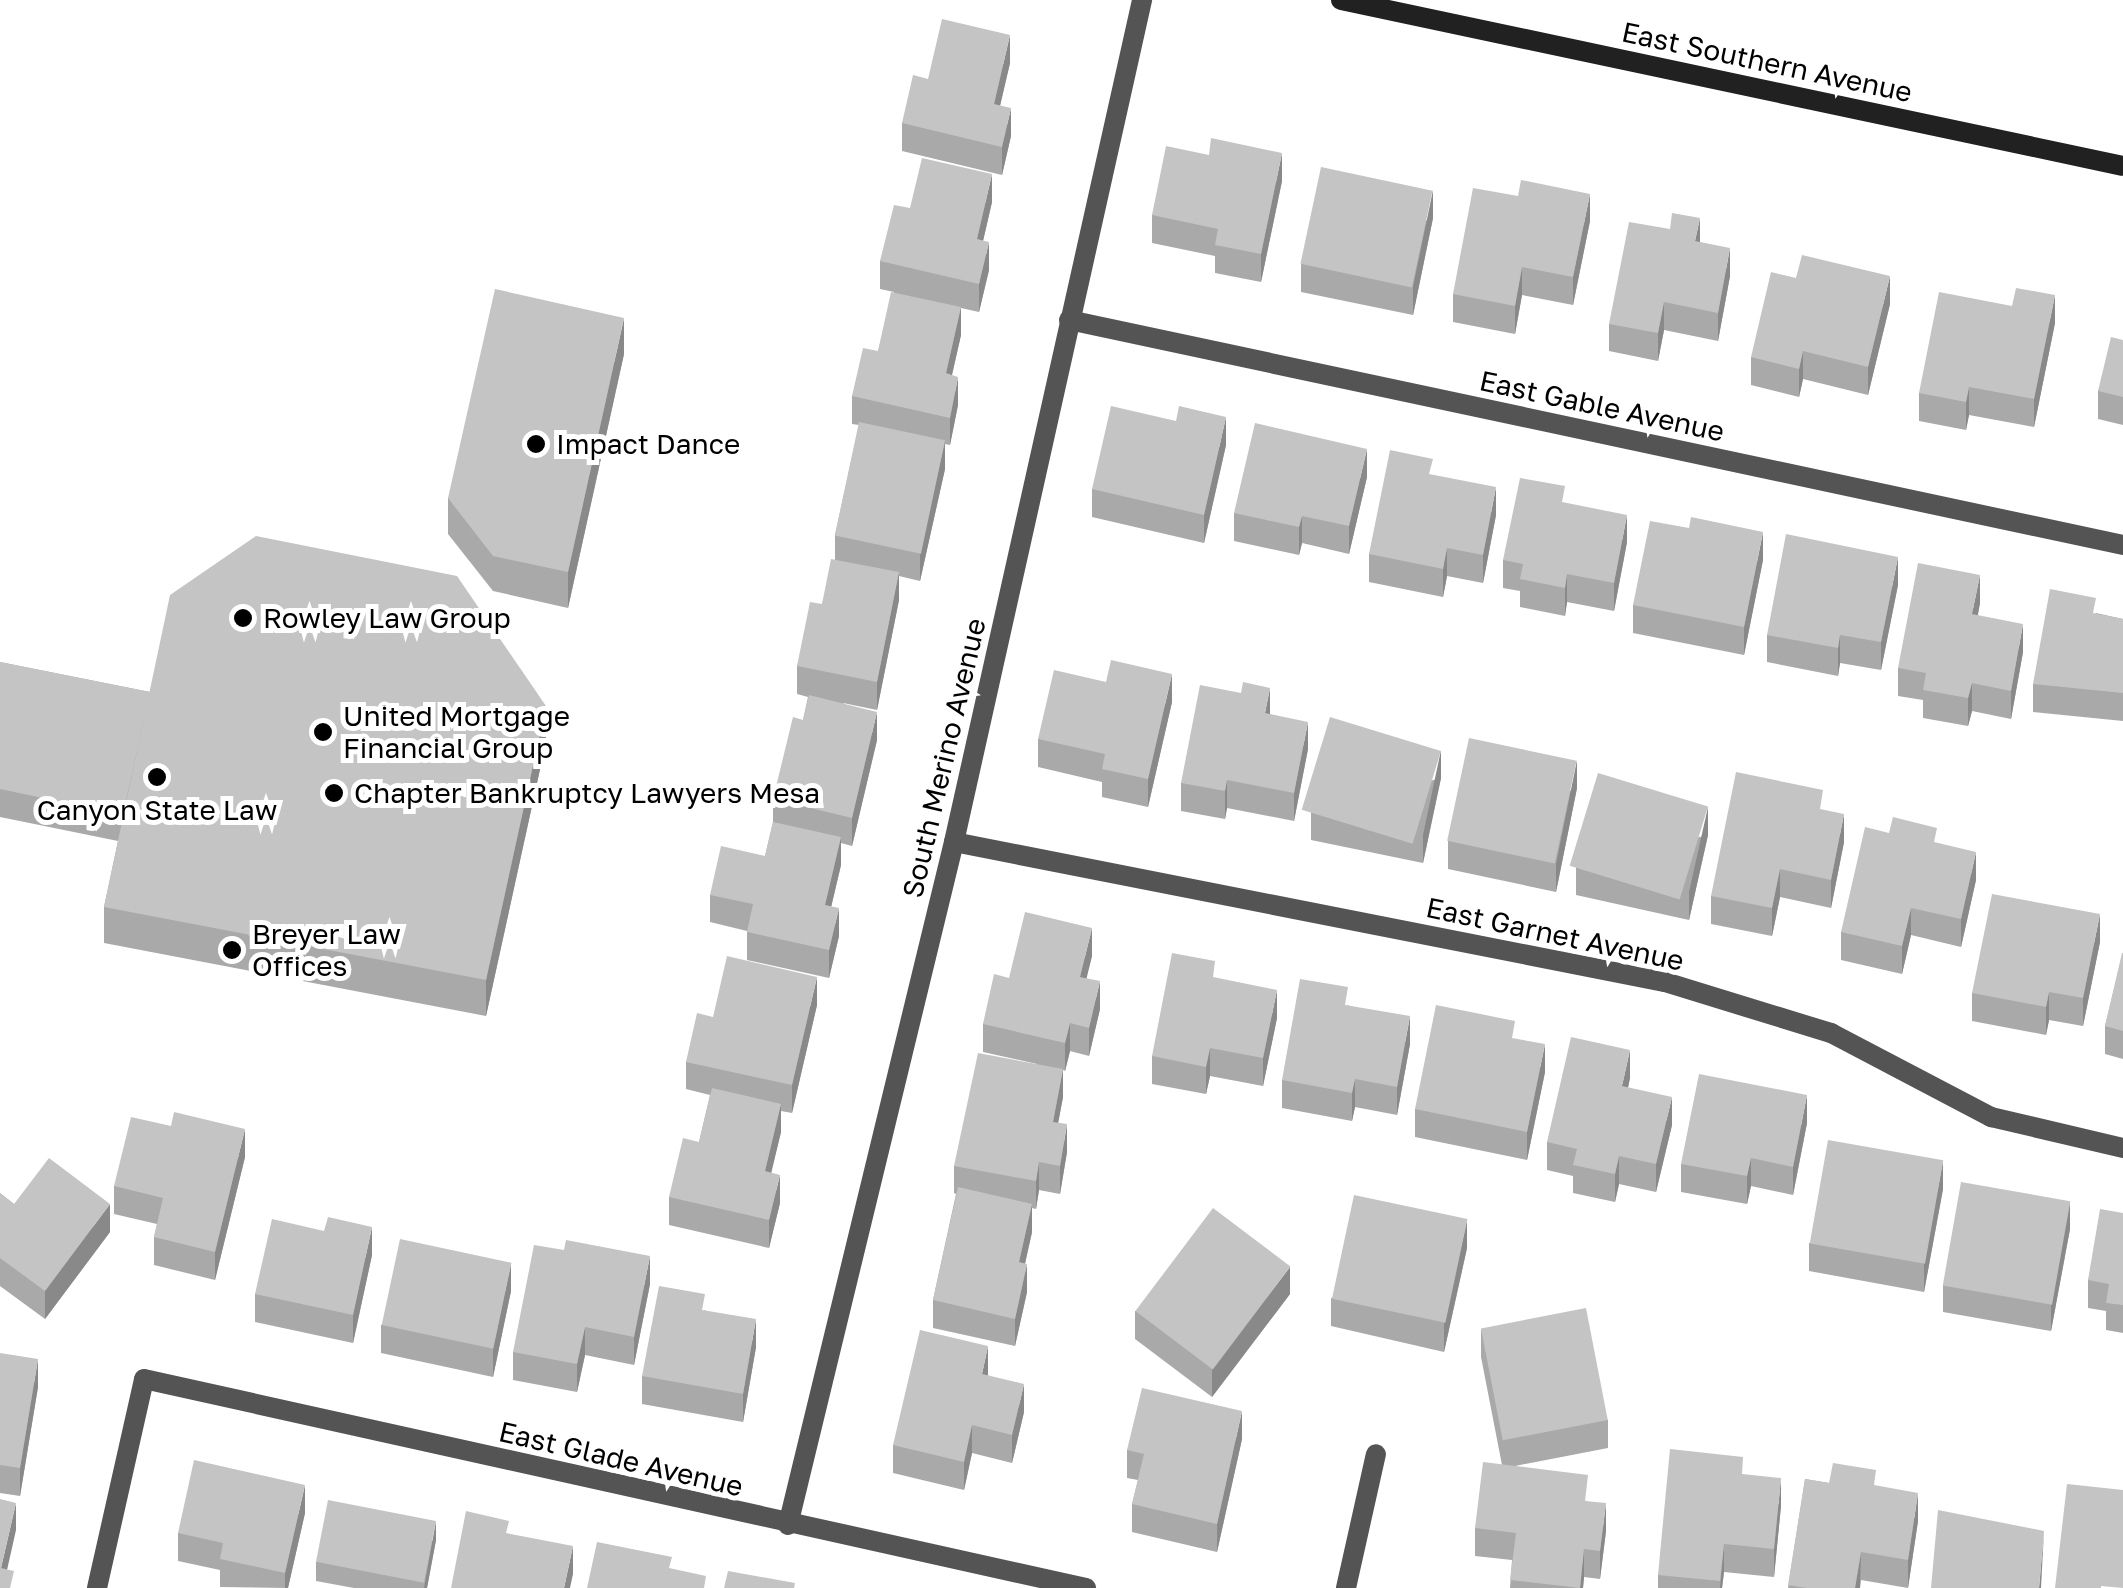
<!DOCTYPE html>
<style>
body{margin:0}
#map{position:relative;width:2123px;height:1588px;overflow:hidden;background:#fff;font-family:"Golos Text",sans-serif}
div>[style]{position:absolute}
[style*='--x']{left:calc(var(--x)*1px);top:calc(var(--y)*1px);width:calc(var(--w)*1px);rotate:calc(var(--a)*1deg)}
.minor>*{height:20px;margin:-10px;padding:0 10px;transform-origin:10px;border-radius:10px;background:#545454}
.secondary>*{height:20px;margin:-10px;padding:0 10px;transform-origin:10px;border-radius:10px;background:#212121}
.wall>*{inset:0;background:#a9a9a9}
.shaded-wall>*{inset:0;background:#898989}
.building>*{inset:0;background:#c4c4c4;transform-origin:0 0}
.dots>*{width:28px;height:28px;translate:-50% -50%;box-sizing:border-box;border:5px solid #fff;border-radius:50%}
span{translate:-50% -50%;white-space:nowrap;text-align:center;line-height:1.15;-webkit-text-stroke:10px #fff;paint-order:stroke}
.street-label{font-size:28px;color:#000}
.poi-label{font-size:28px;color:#000}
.left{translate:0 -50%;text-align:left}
</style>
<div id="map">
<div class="minor">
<i style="--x:1069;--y:320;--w:1078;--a:12.05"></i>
<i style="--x:954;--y:842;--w:725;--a:11.14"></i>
<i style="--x:1665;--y:982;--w:174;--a:17.1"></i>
<i style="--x:1831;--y:1033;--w:181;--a:27.7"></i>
<i style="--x:1991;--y:1117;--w:136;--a:13.2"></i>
<i style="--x:788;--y:1525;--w:703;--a:-76.34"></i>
<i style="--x:954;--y:842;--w:863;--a:-77.41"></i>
<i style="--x:97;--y:1588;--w:214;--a:-77.3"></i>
<i style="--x:144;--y:1379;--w:965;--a:12.51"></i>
<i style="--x:1346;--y:1588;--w:137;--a:-77.4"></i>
</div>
<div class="secondary">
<i style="--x:1341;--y:0;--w:799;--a:11.98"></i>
</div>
<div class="wall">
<i style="clip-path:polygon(1010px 63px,1000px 105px,1011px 136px,1002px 175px,902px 151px,902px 123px,928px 79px)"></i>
<i style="clip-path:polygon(1282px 181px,1261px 282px,1215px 273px,1215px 256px,1152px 243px,1152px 215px)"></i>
<i style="clip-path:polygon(992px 202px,983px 241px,989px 270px,979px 312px,961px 308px,961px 335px,952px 375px,958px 405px,950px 445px,945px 444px,945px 469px,920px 581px,899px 576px,899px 600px,877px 710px,843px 703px,877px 740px,852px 846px,841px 843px,841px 865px,831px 907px,839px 936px,829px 978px,747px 960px,747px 931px,710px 922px,710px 895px,765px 856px,773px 822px,773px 799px,803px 720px,808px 697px,797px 694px,797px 666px,822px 604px,835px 559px,835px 535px,859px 425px,852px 424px,852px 396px,878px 351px,894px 292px,880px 289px,880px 261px,910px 208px)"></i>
<i style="clip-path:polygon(1433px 218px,1413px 315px,1301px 292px,1301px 264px)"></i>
<i style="clip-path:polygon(1590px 221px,1573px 305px,1522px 295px,1515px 334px,1453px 322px,1453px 294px)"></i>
<i style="clip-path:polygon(1700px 242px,1730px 276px,1718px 341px,1664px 330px,1658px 361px,1609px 351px,1609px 324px)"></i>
<i style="clip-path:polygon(1890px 304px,1868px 395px,1803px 379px,1799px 397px,1751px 385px,1751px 357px)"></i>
<i style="clip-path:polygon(2012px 306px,2055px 323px,2034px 427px,1969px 415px,1966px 430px,1919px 421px,1919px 393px)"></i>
<i style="clip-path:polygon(2123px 340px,2123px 425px,2098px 419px,2098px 391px)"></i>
<i style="clip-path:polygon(624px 354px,568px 608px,493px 591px,448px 534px,448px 498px)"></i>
<i style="clip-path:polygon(1226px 445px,1204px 543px,1092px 517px,1092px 489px)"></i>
<i style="clip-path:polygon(1433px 475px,1496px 515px,1483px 583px,1447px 576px,1443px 597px,1369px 582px,1369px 554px)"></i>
<i style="clip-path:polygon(1367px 477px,1349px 554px,1302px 543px,1299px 555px,1234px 541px,1234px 513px)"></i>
<i style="clip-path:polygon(1565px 503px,1627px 542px,1614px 611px,1567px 602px,1565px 616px,1520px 607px,1520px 591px,1503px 588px,1503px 560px)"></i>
<i style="clip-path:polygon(1763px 560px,1744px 655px,1633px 633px,1633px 605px)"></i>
<i style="clip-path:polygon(1898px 585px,1881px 670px,1840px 663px,1838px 676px,1767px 662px,1767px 635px)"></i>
<i style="clip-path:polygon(1980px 603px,1978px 615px,2023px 652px,2011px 719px,1972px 711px,1968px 726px,1923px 718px,1923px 700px,1898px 696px,1898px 668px)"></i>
<i style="clip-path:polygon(2096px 613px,2123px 619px,2123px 721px,2033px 712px,2033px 684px)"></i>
<i style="clip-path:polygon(0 662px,150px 692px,546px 742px,486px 1016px,104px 943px,104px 907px,118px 841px,0 817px)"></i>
<i style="clip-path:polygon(1172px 702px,1148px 807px,1102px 797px,1102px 782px,1038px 767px,1038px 739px)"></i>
<i style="clip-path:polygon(1270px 714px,1308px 749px,1294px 821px,1227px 808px,1225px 819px,1181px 811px,1181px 783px)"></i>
<i style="clip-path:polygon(1441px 778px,1423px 863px,1311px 840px,1311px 812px)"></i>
<i style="clip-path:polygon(1577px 788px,1556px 892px,1448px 869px,1448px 841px)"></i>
<i style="clip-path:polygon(1823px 810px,1844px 842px,1831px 908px,1780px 897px,1772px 936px,1711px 924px,1711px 896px)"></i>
<i style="clip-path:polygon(1708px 835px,1689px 920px,1576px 895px,1576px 867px)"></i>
<i style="clip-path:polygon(1937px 843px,1976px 880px,1961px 947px,1911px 935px,1902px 974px,1841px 960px,1841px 932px)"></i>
<i style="clip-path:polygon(2100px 942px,2083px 1026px,2049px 1020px,2046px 1035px,1972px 1021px,1972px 993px)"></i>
<i style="clip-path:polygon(2123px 953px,2123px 1059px,2105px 1054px,2105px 1026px)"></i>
<i style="clip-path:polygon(1092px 956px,1086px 978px,1100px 1009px,1089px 1056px,1070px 1051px,1065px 1071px,1063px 1070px,1063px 1097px,1058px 1123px,1067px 1152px,1060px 1194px,1039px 1190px,1036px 1209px,1032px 1208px,1032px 1232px,1025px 1264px,1027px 1292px,1015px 1346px,933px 1328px,933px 1300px,956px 1194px,954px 1193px,954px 1166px,1037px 1064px,983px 1052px,983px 1024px,1009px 978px)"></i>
<i style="clip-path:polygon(1215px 978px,1277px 1018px,1263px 1086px,1210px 1076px,1206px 1094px,1152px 1084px,1152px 1056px)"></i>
<i style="clip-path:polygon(817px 1005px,792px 1113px,781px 1111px,781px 1132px,771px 1172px,780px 1203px,769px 1248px,669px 1225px,669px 1197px,699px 1142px,710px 1095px,686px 1089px,686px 1062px,713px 1017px)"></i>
<i style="clip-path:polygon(1348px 1005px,1410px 1044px,1397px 1115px,1355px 1107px,1352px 1121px,1282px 1108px,1282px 1080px)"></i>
<i style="clip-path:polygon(1515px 1039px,1545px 1072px,1527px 1160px,1415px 1137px,1415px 1109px)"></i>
<i style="clip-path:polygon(1630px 1078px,1628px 1088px,1672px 1125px,1656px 1192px,1619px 1184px,1615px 1202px,1573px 1193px,1573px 1176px,1547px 1170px,1547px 1142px)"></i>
<i style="clip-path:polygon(1807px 1123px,1793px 1195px,1751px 1186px,1747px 1204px,1681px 1192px,1681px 1164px)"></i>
<i style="clip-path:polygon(245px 1157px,215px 1280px,154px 1265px,154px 1237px,157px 1224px,114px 1214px,114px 1186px)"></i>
<i style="clip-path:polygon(1943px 1189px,1924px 1292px,1809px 1271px,1809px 1243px)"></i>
<i style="clip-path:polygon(0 1193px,14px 1204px,110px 1232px,45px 1319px,0 1286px)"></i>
<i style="clip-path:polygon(2123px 1213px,2123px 1333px,2106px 1330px,2106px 1311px,2088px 1308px,2088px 1280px)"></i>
<i style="clip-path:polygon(2070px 1229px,2051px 1331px,1943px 1312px,1943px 1285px)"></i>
<i style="clip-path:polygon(1467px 1248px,1444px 1352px,1331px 1326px,1331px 1298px)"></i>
<i style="clip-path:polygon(372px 1255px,353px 1343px,255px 1322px,255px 1294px)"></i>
<i style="clip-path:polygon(650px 1284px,634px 1365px,585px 1355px,577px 1392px,513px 1380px,513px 1352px)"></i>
<i style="clip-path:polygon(511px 1291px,493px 1377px,381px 1353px,381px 1325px)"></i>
<i style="clip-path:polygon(1290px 1294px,1212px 1397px,1135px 1339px,1135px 1311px)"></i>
<i style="clip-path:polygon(705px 1310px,756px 1347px,743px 1422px,642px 1404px,642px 1376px)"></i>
<i style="clip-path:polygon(1481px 1329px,1608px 1420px,1608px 1448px,1515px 1466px,1588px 1502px,1606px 1531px,1600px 1579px,1584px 1577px,1583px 1588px,1510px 1588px,1512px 1560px,1475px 1556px,1475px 1528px,1502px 1465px,1481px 1357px)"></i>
<i style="clip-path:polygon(0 1353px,38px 1387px,20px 1496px,0 1493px)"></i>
<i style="clip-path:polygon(988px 1375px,1024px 1412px,1012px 1463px,972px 1453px,964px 1490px,893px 1473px,893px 1445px)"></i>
<i style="clip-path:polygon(1242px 1439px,1217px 1552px,1132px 1532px,1132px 1504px,1138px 1480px,1127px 1478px,1127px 1450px)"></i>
<i style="clip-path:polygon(1743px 1474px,1781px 1506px,1774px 1577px,1724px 1572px,1722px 1588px,1658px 1588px,1658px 1575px)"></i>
<i style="clip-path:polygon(1805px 1479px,1829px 1483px,1876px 1486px,1918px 1521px,1908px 1588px,1861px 1580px,1860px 1588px,1788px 1588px)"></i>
<i style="clip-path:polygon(305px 1513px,288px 1588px,220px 1587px,220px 1570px,178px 1561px,178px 1533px)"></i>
<i style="clip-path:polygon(436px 1540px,427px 1588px,354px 1588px,316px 1581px,316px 1562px)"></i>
</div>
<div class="shaded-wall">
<i style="clip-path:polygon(1010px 35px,1010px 63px,994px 132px,994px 104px)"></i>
<i style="clip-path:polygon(1011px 108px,1011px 136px,1002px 175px,1002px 147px)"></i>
<i style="clip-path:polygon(1282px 153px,1282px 181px,1261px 282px,1261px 254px)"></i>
<i style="clip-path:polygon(992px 174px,992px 202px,977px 267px,977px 239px)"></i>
<i style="clip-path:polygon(1433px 190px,1433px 218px,1413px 315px,1413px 287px)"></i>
<i style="clip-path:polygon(1590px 194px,1590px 221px,1573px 305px,1573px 277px)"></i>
<i style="clip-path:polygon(1700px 218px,1700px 246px,1695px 241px)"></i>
<i style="clip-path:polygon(989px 242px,989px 270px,979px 312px,979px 284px)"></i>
<i style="clip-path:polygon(1730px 248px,1730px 276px,1718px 341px,1718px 313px)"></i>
<i style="clip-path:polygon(1522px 267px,1522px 295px,1515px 334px,1515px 306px)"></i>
<i style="clip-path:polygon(1890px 276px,1890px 304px,1868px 395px,1868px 367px)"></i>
<i style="clip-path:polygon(2055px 295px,2055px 323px,2034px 427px,2034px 399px)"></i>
<i style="clip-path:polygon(1664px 302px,1664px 330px,1658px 361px,1658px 333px)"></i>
<i style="clip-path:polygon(961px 307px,961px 335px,946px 401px,946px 373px)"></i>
<i style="clip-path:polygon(624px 318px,624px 354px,568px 608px,568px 572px)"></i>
<i style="clip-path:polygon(1803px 351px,1803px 379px,1799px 397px,1799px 369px)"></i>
<i style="clip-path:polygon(958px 377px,958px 405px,950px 445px,950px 418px)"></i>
<i style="clip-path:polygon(1969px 387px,1969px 415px,1966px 430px,1966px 402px)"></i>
<i style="clip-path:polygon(1226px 417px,1226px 445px,1204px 543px,1204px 515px)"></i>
<i style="clip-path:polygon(945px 441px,945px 469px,920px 581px,920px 553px)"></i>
<i style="clip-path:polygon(1367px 449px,1367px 477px,1349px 554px,1349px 526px)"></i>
<i style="clip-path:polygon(1496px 487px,1496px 515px,1483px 583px,1483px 555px)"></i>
<i style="clip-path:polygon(1627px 515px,1627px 542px,1614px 611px,1614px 583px)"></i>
<i style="clip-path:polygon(1302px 516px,1302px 543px,1299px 555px,1299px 527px)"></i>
<i style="clip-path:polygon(1763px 532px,1763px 560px,1744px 655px,1744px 627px)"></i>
<i style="clip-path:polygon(1447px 548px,1447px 576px,1443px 597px,1443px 569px)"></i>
<i style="clip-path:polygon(1898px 557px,1898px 585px,1881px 670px,1881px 642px)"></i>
<i style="clip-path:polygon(899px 572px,899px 600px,877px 710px,877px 682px)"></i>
<i style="clip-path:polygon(1567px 574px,1567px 602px,1565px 616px,1565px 588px)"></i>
<i style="clip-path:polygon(1980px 575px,1980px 603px,1972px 642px,1972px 614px)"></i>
<i style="clip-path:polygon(2023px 624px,2023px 652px,2011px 719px,2011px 691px)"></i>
<i style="clip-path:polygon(1840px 635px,1840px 663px,1838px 676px,1838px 648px)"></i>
<i style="clip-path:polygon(1172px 674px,1172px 702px,1148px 807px,1148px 779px)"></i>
<i style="clip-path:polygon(1972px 683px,1972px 711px,1968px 726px,1968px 698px)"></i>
<i style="clip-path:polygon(1270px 688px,1270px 716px,1265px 713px)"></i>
<i style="clip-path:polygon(546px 706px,546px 742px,486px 1016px,486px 980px)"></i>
<i style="clip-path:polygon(877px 712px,877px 740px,852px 846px,852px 818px)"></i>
<i style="clip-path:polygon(1308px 722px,1308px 749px,1294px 821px,1294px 793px)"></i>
<i style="clip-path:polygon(1441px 750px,1441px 778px,1423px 863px,1423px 835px)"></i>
<i style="clip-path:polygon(1577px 760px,1577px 788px,1556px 892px,1556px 864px)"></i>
<i style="clip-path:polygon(1227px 780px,1227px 808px,1225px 819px,1225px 791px)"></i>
<i style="clip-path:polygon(1708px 807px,1708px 835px,1689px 920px,1689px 892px)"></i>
<i style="clip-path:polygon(1844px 814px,1844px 842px,1831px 908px,1831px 880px)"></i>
<i style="clip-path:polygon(841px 837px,841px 865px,825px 933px,825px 905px)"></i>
<i style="clip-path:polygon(1976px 852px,1976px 880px,1961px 947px,1961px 919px)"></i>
<i style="clip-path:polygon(1780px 869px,1780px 897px,1772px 936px,1772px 908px)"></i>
<i style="clip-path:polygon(839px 908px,839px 936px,829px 978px,829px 950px)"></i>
<i style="clip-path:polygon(1911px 908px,1911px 935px,1902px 974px,1902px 946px)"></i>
<i style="clip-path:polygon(2100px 914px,2100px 942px,2083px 1026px,2083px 998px)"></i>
<i style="clip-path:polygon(1092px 928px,1092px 956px,1080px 1005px,1080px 977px)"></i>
<i style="clip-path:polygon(817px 977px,817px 1005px,792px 1113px,792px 1085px)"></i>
<i style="clip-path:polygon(1100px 981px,1100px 1009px,1089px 1056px,1089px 1028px)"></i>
<i style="clip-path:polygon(1277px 990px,1277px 1018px,1263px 1086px,1263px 1058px)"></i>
<i style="clip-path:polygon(2049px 992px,2049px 1020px,2046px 1035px,2046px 1007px)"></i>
<i style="clip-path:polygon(1410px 1016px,1410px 1044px,1397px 1115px,1397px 1087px)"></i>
<i style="clip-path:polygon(1070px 1023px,1070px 1051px,1065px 1071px,1065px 1043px)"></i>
<i style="clip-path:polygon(1545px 1044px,1545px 1072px,1527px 1160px,1527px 1132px)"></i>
<i style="clip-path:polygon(1210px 1048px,1210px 1076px,1206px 1094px,1206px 1067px)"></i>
<i style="clip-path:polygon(1630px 1050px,1630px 1078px,1622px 1114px,1622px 1086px)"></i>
<i style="clip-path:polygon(1063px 1069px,1063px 1097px,1053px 1150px,1053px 1122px)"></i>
<i style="clip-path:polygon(1355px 1079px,1355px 1107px,1352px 1121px,1352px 1093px)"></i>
<i style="clip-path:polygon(1807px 1095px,1807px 1123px,1793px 1195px,1793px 1167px)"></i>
<i style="clip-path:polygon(1672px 1097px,1672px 1125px,1656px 1192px,1656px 1164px)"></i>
<i style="clip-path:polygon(781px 1104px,781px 1132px,765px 1199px,765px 1171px)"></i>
<i style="clip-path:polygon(1067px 1124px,1067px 1152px,1060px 1194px,1060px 1166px)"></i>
<i style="clip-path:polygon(245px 1129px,245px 1157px,215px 1280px,215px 1252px)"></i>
<i style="clip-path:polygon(1619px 1156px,1619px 1184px,1615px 1202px,1615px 1174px)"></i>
<i style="clip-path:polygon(1751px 1158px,1751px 1186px,1747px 1204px,1747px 1176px)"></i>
<i style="clip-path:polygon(1943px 1161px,1943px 1189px,1924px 1292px,1924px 1264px)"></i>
<i style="clip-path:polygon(1039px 1162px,1039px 1190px,1036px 1209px,1036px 1181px)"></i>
<i style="clip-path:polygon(780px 1175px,780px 1203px,769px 1248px,769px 1220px)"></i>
<i style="clip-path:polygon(2070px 1201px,2070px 1229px,2051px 1331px,2051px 1303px)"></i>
<i style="clip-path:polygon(110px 1204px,110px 1232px,45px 1319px,45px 1291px)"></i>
<i style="clip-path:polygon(1032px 1204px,1032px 1232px,1019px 1290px,1019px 1262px)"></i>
<i style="clip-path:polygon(1467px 1220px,1467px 1248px,1444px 1352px,1444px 1324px)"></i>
<i style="clip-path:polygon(372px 1227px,372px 1255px,353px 1343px,353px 1315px)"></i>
<i style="clip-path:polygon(650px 1256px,650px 1284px,634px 1365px,634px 1337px)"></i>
<i style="clip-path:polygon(511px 1263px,511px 1291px,493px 1377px,493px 1349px)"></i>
<i style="clip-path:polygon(1027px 1264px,1027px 1292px,1015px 1346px,1015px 1319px)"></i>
<i style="clip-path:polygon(1290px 1267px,1290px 1294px,1212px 1397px,1212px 1369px)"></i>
<i style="clip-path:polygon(756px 1319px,756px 1347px,743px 1422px,743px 1394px)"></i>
<i style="clip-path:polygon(585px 1327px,585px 1355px,577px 1392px,577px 1364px)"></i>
<i style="clip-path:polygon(988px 1346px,988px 1374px,982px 1402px,982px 1374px)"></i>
<i style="clip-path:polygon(38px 1359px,38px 1387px,20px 1496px,20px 1468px)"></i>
<i style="clip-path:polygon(1024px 1384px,1024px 1412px,1012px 1463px,1012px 1435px)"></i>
<i style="clip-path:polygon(1242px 1411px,1242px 1439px,1217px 1552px,1217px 1524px)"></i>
<i style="clip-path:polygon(972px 1425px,972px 1453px,964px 1490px,964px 1462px)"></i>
<i style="clip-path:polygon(1781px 1478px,1781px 1506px,1774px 1577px,1774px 1549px)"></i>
<i style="clip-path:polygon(305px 1485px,305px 1513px,288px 1588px,285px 1588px,285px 1573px)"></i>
<i style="clip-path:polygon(1918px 1493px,1918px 1521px,1908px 1588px,1908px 1560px)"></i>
<i style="clip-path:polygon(16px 1503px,16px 1530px,3px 1588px,1px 1568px)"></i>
<i style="clip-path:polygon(1606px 1503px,1606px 1531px,1600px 1579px,1600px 1551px)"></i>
<i style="clip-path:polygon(436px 1521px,436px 1540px,427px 1588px,424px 1588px)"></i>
<i style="clip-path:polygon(2044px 1531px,2041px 1588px,2039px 1588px)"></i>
<i style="clip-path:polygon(1724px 1544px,1724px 1572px,1722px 1588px,1720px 1588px)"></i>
<i style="clip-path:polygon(573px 1546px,573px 1574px,570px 1588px,564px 1588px)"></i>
<i style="clip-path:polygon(1584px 1549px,1584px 1577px,1583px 1588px,1580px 1588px)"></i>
<i style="clip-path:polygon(1861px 1552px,1860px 1588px,1855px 1588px)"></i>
</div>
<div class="building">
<i style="clip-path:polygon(942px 19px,1010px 35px,994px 104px,1011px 108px,1002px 147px,902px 123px,913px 75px,928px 79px)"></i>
<i style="clip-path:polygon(1211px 138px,1282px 153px,1261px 254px,1215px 245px,1218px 229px,1152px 215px,1166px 146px,1209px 155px)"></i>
<i style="clip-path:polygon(922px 158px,992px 174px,977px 239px,989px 242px,979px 284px,880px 261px,894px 205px,910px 208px)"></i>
<i style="left:1321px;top:167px;width:114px;height:99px;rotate:12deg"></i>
<i style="clip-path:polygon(1521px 180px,1590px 194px,1573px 277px,1522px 267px,1515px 306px,1453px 294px,1473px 188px,1518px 196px)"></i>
<i style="clip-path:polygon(1672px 213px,1700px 218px,1695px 241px,1730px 248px,1718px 313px,1664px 302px,1658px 333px,1609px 324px,1629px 222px,1670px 229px)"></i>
<i style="clip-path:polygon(1802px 255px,1890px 276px,1868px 367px,1803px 351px,1799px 369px,1751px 357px,1771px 272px,1796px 278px)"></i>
<i style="clip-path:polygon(2016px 288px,2055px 295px,2034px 399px,1969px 387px,1966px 402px,1919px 393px,1939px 292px,2012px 306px)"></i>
<i style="clip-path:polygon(495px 289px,624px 318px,568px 572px,493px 556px,448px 498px)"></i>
<i style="clip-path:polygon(891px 292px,961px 307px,946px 373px,958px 377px,950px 418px,852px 396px,863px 348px,878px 351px)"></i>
<i style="clip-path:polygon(2111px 337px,2123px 340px,2123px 397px,2098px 391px)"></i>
<i style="clip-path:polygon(1111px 406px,1176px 421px,1179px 406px,1226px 417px,1204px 515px,1092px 489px)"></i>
<i style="left:859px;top:422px;width:88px;height:116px;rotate:12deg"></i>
<i style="clip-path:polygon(1255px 423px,1367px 449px,1349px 526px,1302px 516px,1299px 527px,1234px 513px)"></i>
<i style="clip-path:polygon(1390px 450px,1433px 459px,1429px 474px,1496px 487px,1483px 555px,1447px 548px,1443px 569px,1369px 554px)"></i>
<i style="clip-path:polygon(1520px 478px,1565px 486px,1562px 502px,1627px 515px,1614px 583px,1567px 574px,1565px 588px,1520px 579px,1523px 564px,1503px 560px)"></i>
<i style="clip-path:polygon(1691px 517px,1763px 532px,1744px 627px,1633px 605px,1650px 521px,1689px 528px)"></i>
<i style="clip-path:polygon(1786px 534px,1898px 557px,1881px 642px,1840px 635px,1838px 648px,1767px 635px)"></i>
<i style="clip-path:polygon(256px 536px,457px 576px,546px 706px,486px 980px,104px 907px,170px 595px)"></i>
<i style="clip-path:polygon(831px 559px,899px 572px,877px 682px,797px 666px,810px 602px,822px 604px)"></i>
<i style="clip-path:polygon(1918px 563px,1980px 575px,1972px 614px,2023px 624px,2011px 691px,1972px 683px,1968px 698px,1923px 690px,1926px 673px,1898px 668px)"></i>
<i style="clip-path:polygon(2050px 589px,2096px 598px,2093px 613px,2123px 619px,2123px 693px,2033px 684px)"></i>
<i style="clip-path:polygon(1111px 660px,1172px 674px,1148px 779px,1102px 769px,1105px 754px,1038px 739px,1054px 670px,1106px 682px)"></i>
<i style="clip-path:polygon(0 662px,150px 692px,123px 815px,0 789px)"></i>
<i style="clip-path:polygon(1243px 682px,1270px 688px,1265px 713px,1308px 722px,1294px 793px,1227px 780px,1225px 791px,1181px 783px,1200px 685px,1241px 693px)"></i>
<i style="clip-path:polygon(809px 695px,877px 712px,852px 818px,773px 799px,793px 717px,803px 720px)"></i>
<i style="left:1330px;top:717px;width:116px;height:97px;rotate:17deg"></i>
<i style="left:1469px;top:738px;width:110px;height:105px;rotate:12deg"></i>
<i style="clip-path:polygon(1736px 772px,1823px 790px,1820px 809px,1844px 814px,1831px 880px,1780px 869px,1772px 908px,1711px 896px)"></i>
<i style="left:1598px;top:773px;width:115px;height:97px;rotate:17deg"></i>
<i style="clip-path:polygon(1893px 817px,1937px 828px,1934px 842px,1976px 852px,1961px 919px,1911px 908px,1902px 946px,1841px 932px,1865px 827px,1889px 833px)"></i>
<i style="clip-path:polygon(773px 822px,841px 837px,825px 905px,839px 908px,829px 950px,747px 932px,753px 904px,710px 895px,721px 846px,765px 856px)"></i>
<i style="clip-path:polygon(1992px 894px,2100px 914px,2083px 998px,2049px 992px,2046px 1007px,1972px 993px)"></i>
<i style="clip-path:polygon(1025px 912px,1092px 928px,1080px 977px,1100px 981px,1089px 1028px,1070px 1023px,1065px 1043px,983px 1024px,994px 974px,1009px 978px)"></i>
<i style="clip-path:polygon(1172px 953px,1215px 961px,1213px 977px,1277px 990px,1263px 1058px,1210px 1048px,1206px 1067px,1152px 1056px)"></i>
<i style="clip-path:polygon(2122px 953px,2123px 953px,2123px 1031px,2105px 1026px)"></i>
<i style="clip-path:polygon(727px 956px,817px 977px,792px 1085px,686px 1062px,697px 1013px,713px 1017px)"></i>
<i style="clip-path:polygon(1300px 979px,1348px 987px,1345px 1005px,1410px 1016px,1397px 1087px,1355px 1079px,1352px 1093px,1282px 1080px)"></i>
<i style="clip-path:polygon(1436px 1005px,1515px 1021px,1512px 1038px,1545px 1044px,1527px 1132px,1415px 1109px)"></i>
<i style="clip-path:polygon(1571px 1037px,1630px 1050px,1622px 1086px,1672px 1097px,1656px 1164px,1619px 1156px,1615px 1174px,1573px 1165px,1577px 1149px,1547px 1142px)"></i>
<i style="clip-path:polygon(978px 1053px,1063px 1069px,1053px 1122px,1067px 1124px,1060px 1166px,1039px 1162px,1036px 1181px,954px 1166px)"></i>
<i style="clip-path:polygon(1699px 1074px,1807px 1095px,1793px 1167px,1751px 1158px,1747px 1176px,1681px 1164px)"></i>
<i style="clip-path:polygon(712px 1088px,781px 1104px,765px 1171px,780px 1175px,769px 1220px,669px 1197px,683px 1138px,699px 1142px)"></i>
<i style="clip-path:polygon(174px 1112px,245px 1129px,215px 1252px,154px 1237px,163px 1198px,114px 1186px,131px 1117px,171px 1126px)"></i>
<i style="left:1828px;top:1140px;width:117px;height:105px;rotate:10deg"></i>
<i style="clip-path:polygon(49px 1158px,110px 1204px,45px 1291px,0 1258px,0 1193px,14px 1204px)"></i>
<i style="left:1961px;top:1182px;width:111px;height:105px;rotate:10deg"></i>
<i style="clip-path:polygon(958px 1187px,1032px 1204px,1019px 1262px,1027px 1264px,1015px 1319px,933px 1300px)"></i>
<i style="left:1354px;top:1195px;width:116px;height:106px;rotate:12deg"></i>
<i style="left:1213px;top:1208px;width:97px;height:129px;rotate:37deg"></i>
<i style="clip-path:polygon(2100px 1209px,2123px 1213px,2123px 1305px,2106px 1303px,2109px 1284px,2088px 1280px)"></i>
<i style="clip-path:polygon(328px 1217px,372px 1227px,353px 1315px,255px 1294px,272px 1219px,324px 1231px)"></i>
<i style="left:400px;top:1239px;width:114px;height:88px;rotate:12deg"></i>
<i style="clip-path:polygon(566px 1240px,650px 1256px,634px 1337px,585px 1327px,577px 1364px,513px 1352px,534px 1245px,564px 1250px)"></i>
<i style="clip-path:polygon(659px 1286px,705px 1294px,702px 1310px,756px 1319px,743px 1394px,642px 1376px)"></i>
<i style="left:1586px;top:1308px;width:114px;height:107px;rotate:79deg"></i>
<i style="clip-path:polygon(920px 1330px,988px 1346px,982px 1374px,1024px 1384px,1012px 1435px,972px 1425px,964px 1462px,893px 1445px)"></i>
<i style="clip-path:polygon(0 1353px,38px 1359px,20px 1468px,0 1465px)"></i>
<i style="clip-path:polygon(1142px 1388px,1242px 1411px,1217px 1524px,1132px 1504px,1144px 1454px,1127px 1450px)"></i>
<i style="clip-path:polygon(1670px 1449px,1743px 1457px,1742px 1474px,1781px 1478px,1774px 1549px,1724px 1544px,1720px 1581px,1658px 1575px)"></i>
<i style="clip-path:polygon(194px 1460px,305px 1485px,285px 1573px,220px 1559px,223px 1543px,178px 1533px)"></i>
<i style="clip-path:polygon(1483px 1462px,1588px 1475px,1585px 1501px,1606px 1503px,1600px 1551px,1584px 1549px,1580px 1588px,1510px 1580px,1516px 1533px,1475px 1528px)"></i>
<i style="clip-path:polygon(1833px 1463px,1876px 1470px,1874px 1485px,1918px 1493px,1908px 1560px,1861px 1552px,1855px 1588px,1807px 1588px,1788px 1585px,1805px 1479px,1829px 1483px)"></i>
<i style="clip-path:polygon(2067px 1484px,2123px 1490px,2123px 1588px,2101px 1586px,2101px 1588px,2055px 1588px)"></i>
<i style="clip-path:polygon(0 1499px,16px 1503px,1px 1568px,14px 1571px,10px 1588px,0 1588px)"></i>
<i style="left:328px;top:1500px;width:110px;height:63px;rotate:11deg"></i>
<i style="clip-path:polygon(1938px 1510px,2044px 1531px,2039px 1588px,1931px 1588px)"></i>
<i style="clip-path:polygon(466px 1511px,509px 1521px,506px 1533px,573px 1546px,564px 1588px,451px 1588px)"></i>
<i style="clip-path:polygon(597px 1542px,672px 1557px,669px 1568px,706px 1576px,704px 1588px,587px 1588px)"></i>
<i style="clip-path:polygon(728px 1571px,795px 1583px,794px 1588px,724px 1588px)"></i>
</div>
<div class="dots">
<i style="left:536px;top:444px;background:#000"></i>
<i style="left:243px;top:618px;background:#000"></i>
<i style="left:323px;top:732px;background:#000"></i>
<i style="left:157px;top:777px;background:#000"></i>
<i style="left:334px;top:793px;background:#000"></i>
<i style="left:232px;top:950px;background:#000"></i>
</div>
<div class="street-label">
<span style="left:1767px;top:62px;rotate:12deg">East Southern Avenue</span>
<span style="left:1602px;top:406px;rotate:12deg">East Gable Avenue</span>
<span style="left:944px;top:758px;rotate:-77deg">South Merino Avenue</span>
<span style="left:1555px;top:934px;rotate:12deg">East Garnet Avenue</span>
<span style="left:621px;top:1459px;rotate:13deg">East Glade Avenue</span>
</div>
<div class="poi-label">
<span class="left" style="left:556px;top:444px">Impact Dance</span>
<span class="left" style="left:263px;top:618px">Rowley Law Group</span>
<span class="left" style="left:343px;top:732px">United Mortgage<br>Financial Group</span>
<span class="left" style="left:354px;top:793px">Chapter Bankruptcy Lawyers Mesa</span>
<span style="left:157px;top:810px">Canyon State Law</span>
<span class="left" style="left:252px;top:950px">Breyer Law<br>Offices</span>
</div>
</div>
